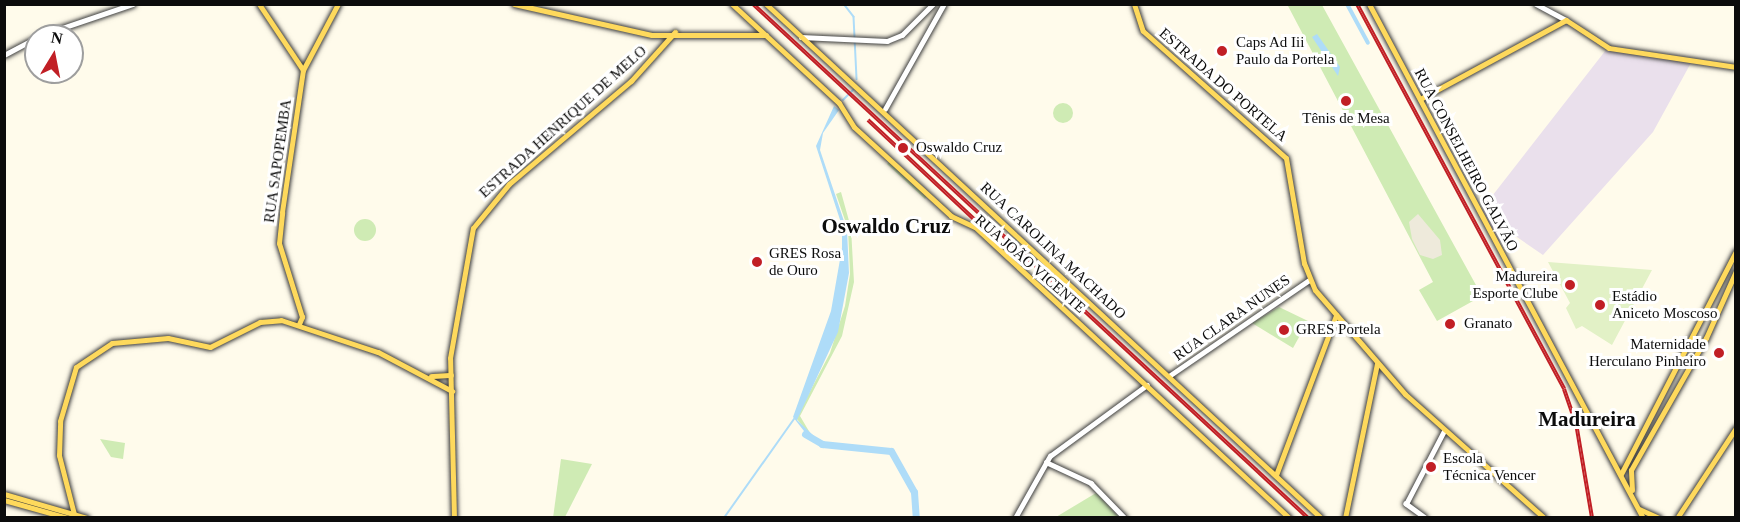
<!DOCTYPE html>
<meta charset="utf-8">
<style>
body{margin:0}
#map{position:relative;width:1740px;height:522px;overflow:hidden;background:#fffbeb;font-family:Georgia,serif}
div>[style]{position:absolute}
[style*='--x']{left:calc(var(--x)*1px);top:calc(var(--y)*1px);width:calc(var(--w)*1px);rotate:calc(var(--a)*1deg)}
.industrial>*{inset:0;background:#eae0ec}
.green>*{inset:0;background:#cfebb4}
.round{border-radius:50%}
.pitch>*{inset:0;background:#e2f1c6}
.plaza>*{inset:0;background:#eeeadb}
.water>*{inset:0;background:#aedcf8}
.stream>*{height:1.5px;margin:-0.75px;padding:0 0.75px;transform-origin:0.75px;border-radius:0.75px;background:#aedcf8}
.canal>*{height:4px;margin:-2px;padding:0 2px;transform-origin:2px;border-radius:2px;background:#aedcf8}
.river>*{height:7px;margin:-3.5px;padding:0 3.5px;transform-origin:3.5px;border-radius:3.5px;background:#aedcf8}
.roads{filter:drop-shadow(0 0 2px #3f3f3f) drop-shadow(0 0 2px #3f3f3f)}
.minor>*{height:4.5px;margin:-2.25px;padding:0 2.25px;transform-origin:2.25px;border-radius:2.25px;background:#fff}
.major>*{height:5px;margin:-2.5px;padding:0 2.5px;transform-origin:2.5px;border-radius:2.5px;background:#fed95c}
.rail>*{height:4px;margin-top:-2px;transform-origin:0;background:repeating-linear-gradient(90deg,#fff 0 4.5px,#c11f25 0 9px);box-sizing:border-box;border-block:2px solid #c11f25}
.dots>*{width:16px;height:16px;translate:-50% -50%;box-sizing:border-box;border:3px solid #fff;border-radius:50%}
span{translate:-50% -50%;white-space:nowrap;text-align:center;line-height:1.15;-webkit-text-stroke:6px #fff;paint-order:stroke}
.poi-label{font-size:15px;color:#0c0c0c}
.left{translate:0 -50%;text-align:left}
.right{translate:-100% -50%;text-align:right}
.street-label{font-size:15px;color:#0c0c0c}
.district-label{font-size:21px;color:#0c0c0c;font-weight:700}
.frame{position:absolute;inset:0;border:6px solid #0c0c0c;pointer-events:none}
.north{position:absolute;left:24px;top:24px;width:60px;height:60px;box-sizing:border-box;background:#fff;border:2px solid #9e9e9e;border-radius:50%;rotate:10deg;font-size:16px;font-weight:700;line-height:24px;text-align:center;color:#0c0c0c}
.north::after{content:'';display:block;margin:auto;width:21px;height:27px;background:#c11f25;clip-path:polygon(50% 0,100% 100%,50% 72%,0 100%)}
</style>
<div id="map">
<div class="industrial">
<i style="clip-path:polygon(1609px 46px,1692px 61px,1653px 132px,1543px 255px,1514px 235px,1498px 243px,1482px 209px)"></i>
</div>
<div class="green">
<i style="clip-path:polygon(1322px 5px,1482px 296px,1437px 321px,1419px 290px,1433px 282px,1288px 6px)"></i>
<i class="round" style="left:1053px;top:103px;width:20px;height:20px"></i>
<i style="clip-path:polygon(889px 162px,927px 196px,925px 199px,887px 164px)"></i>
<i style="clip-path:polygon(841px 192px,851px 228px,854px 282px,842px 336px,800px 416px,813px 438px,796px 418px,830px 353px,845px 306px,850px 274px,848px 229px,836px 194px)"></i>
<i class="round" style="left:354px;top:219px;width:22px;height:22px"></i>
<i class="round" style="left:750px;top:256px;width:14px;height:14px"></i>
<i style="clip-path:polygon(1279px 307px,1308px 321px,1293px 348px,1252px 323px)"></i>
<i style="clip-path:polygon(100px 439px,125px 443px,123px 459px,111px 457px)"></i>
<i style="clip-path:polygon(561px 459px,592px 464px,565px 517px,553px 518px)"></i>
<i style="clip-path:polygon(1096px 493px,1118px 516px,1056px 517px)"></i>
</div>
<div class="pitch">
<i style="clip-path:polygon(1548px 262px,1652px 270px,1612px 345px,1582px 326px,1576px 329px,1566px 308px,1570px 303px)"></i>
</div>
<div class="plaza">
<i style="clip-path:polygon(1418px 214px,1440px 240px,1442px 255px,1433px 259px,1420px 255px,1412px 239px,1409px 222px)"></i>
</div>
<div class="water">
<i style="clip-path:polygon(1317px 34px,1340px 67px,1338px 76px,1312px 37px)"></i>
<i style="clip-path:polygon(834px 106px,839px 110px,823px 133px,820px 150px,847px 230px,849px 273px,838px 332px,797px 420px,814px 436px,811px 440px,793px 417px,831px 311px,842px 248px,842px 226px,816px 146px)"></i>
</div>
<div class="stream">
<i style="--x:844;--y:4;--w:16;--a:52"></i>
<i style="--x:854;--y:17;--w:62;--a:87.2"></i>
<i style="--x:843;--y:100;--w:14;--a:-45"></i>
<i style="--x:724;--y:518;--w:121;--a:-54.7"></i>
</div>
<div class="canal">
<i style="--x:1347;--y:4;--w:44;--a:61.7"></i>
</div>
<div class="river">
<i style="--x:805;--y:434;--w:20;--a:30"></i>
<i style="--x:822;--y:444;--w:69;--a:5.8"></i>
<i style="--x:891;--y:451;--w:47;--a:60.7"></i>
<i style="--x:914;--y:492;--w:26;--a:86"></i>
</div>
<div class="roads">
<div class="minor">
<i style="--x:1536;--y:4;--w:34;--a:28"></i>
<i style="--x:39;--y:36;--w:99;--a:-18.8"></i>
<i style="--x:801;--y:37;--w:86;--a:2.7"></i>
<i style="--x:887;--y:41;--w:16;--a:-22"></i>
<i style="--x:902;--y:35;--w:44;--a:-45"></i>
<i style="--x:4;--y:55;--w:36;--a:-28"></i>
<i style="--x:885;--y:109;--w:120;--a:-60.7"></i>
<i style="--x:1169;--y:376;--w:170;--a:-34.4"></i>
<i style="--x:1046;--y:462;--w:50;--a:25"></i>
<i style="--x:1091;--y:483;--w:49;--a:45.8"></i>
<i style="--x:1015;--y:518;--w:71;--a:-60.6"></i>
<i style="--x:1050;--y:456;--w:120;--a:-36.2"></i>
<i style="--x:1425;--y:518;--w:24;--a:-144"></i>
<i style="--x:1406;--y:504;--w:82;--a:-62.5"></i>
</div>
<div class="major">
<i style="--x:259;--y:4;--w:79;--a:56.3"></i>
<i style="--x:514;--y:4;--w:141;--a:12.7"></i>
<i style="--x:652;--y:35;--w:114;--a:0"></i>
<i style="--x:732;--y:4;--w:146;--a:42.8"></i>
<i style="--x:839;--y:103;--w:28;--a:58"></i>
<i style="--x:854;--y:127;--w:132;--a:42.5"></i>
<i style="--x:951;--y:216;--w:26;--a:25"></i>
<i style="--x:975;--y:227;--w:428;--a:42.8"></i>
<i style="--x:766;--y:4;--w:756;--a:42.8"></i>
<i style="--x:1134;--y:4;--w:28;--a:72"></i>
<i style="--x:1143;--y:31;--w:191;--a:41.6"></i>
<i style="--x:1286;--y:158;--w:107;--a:80.3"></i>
<i style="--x:1304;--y:263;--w:29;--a:68"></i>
<i style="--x:1315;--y:290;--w:138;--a:49.1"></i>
<i style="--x:1405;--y:394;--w:186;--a:41.7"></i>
<i style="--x:1369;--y:4;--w:582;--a:61.94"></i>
<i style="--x:1420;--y:99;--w:166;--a:-28.4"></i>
<i style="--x:1566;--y:20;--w:51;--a:33.1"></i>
<i style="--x:1609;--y:48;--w:128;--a:8.5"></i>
<i style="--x:299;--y:324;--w:8;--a:-67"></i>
<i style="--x:302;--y:317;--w:77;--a:-107.3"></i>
<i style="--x:279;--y:243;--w:31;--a:-84"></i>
<i style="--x:282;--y:212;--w:144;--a:-81.6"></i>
<i style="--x:303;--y:70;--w:75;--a:-62.1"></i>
<i style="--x:431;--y:376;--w:20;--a:-3"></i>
<i style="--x:1621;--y:474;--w:251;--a:-62.7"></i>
<i style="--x:1276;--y:475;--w:171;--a:-69.4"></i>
<i style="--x:1632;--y:490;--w:20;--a:-93"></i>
<i style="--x:1631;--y:470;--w:152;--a:-60.4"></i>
<i style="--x:1706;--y:338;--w:73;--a:-65.9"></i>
<i style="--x:4;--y:494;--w:86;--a:16.1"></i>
<i style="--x:4;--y:500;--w:66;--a:15.7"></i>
<i style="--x:1639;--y:509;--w:22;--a:24"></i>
<i style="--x:75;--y:518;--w:65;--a:-104.3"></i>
<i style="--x:59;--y:455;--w:34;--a:-88"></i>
<i style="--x:60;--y:421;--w:56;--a:-73.5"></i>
<i style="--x:76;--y:367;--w:43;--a:-33.7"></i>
<i style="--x:112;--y:343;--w:56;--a:-5.1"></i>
<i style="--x:168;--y:338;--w:43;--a:12.1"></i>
<i style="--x:210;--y:347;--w:56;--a:-26.6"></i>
<i style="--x:260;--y:322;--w:21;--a:-5"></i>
<i style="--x:281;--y:320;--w:102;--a:18.3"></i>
<i style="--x:378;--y:352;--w:84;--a:27.8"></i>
<i style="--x:454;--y:518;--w:160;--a:-91.4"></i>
<i style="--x:450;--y:358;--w:132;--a:-80"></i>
<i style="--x:473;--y:228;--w:57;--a:-50.7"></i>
<i style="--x:509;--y:184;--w:160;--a:-40.2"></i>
<i style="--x:631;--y:81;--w:66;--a:-48.1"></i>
<i style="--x:1345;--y:518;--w:158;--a:-78.3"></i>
<i style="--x:1677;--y:518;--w:108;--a:-56.8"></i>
</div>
</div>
<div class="rail">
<i style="--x:753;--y:4;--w:756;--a:42.8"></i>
<i style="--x:1357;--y:4;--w:437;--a:61.7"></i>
<i style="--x:1564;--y:389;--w:36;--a:71"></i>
<i style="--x:1576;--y:423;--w:96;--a:80.4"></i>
<i style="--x:868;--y:120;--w:149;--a:43.1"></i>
</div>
<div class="dots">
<i style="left:1222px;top:51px;background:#c11f25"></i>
<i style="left:1346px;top:101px;background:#c11f25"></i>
<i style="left:903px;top:148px;background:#c11f25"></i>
<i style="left:757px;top:262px;background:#c11f25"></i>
<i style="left:1570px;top:285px;background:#c11f25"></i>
<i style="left:1600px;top:305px;background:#c11f25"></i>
<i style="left:1450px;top:324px;background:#c11f25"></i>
<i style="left:1284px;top:330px;background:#c11f25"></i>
<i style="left:1719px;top:353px;background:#c11f25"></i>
<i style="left:1431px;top:467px;background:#c11f25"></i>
</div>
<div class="poi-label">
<span class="left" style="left:1236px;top:51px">Caps Ad Iii<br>Paulo da Portela</span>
<span style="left:1346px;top:119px">Tênis de Mesa</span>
<span class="left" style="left:916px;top:148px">Oswaldo Cruz</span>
<span class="left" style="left:769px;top:262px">GRES Rosa<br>de Ouro</span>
<span class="right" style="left:1558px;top:285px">Madureira<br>Esporte Clube</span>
<span class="left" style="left:1612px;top:305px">Estádio<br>Aniceto Moscoso</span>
<span class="left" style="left:1464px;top:324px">Granato</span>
<span class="left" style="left:1296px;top:330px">GRES Portela</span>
<span class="right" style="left:1706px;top:353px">Maternidade<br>Herculano Pinheiro</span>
<span class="left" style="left:1443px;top:467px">Escola<br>Técnica Vencer</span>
</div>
<div class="street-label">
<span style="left:1223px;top:85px;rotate:41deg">ESTRADA DO PORTELA</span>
<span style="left:563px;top:122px;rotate:-42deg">ESTRADA HENRIQUE DE MELO</span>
<span style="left:1466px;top:160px;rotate:62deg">RUA CONSELHEIRO GALVÃO</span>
<span style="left:278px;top:161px;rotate:-82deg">RUA SAPOPEMBA</span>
<span style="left:1053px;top:251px;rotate:43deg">RUA CAROLINA MACHADO</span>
<span style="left:1030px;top:264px;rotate:41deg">RUA JOÃO VICENTE</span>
<span style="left:1232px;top:318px;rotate:-35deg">RUA CLARA NUNES</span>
</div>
<div class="district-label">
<span style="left:886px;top:226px">Oswaldo Cruz</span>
<span style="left:1587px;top:419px">Madureira</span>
</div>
<div class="frame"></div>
<div class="north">N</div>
</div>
